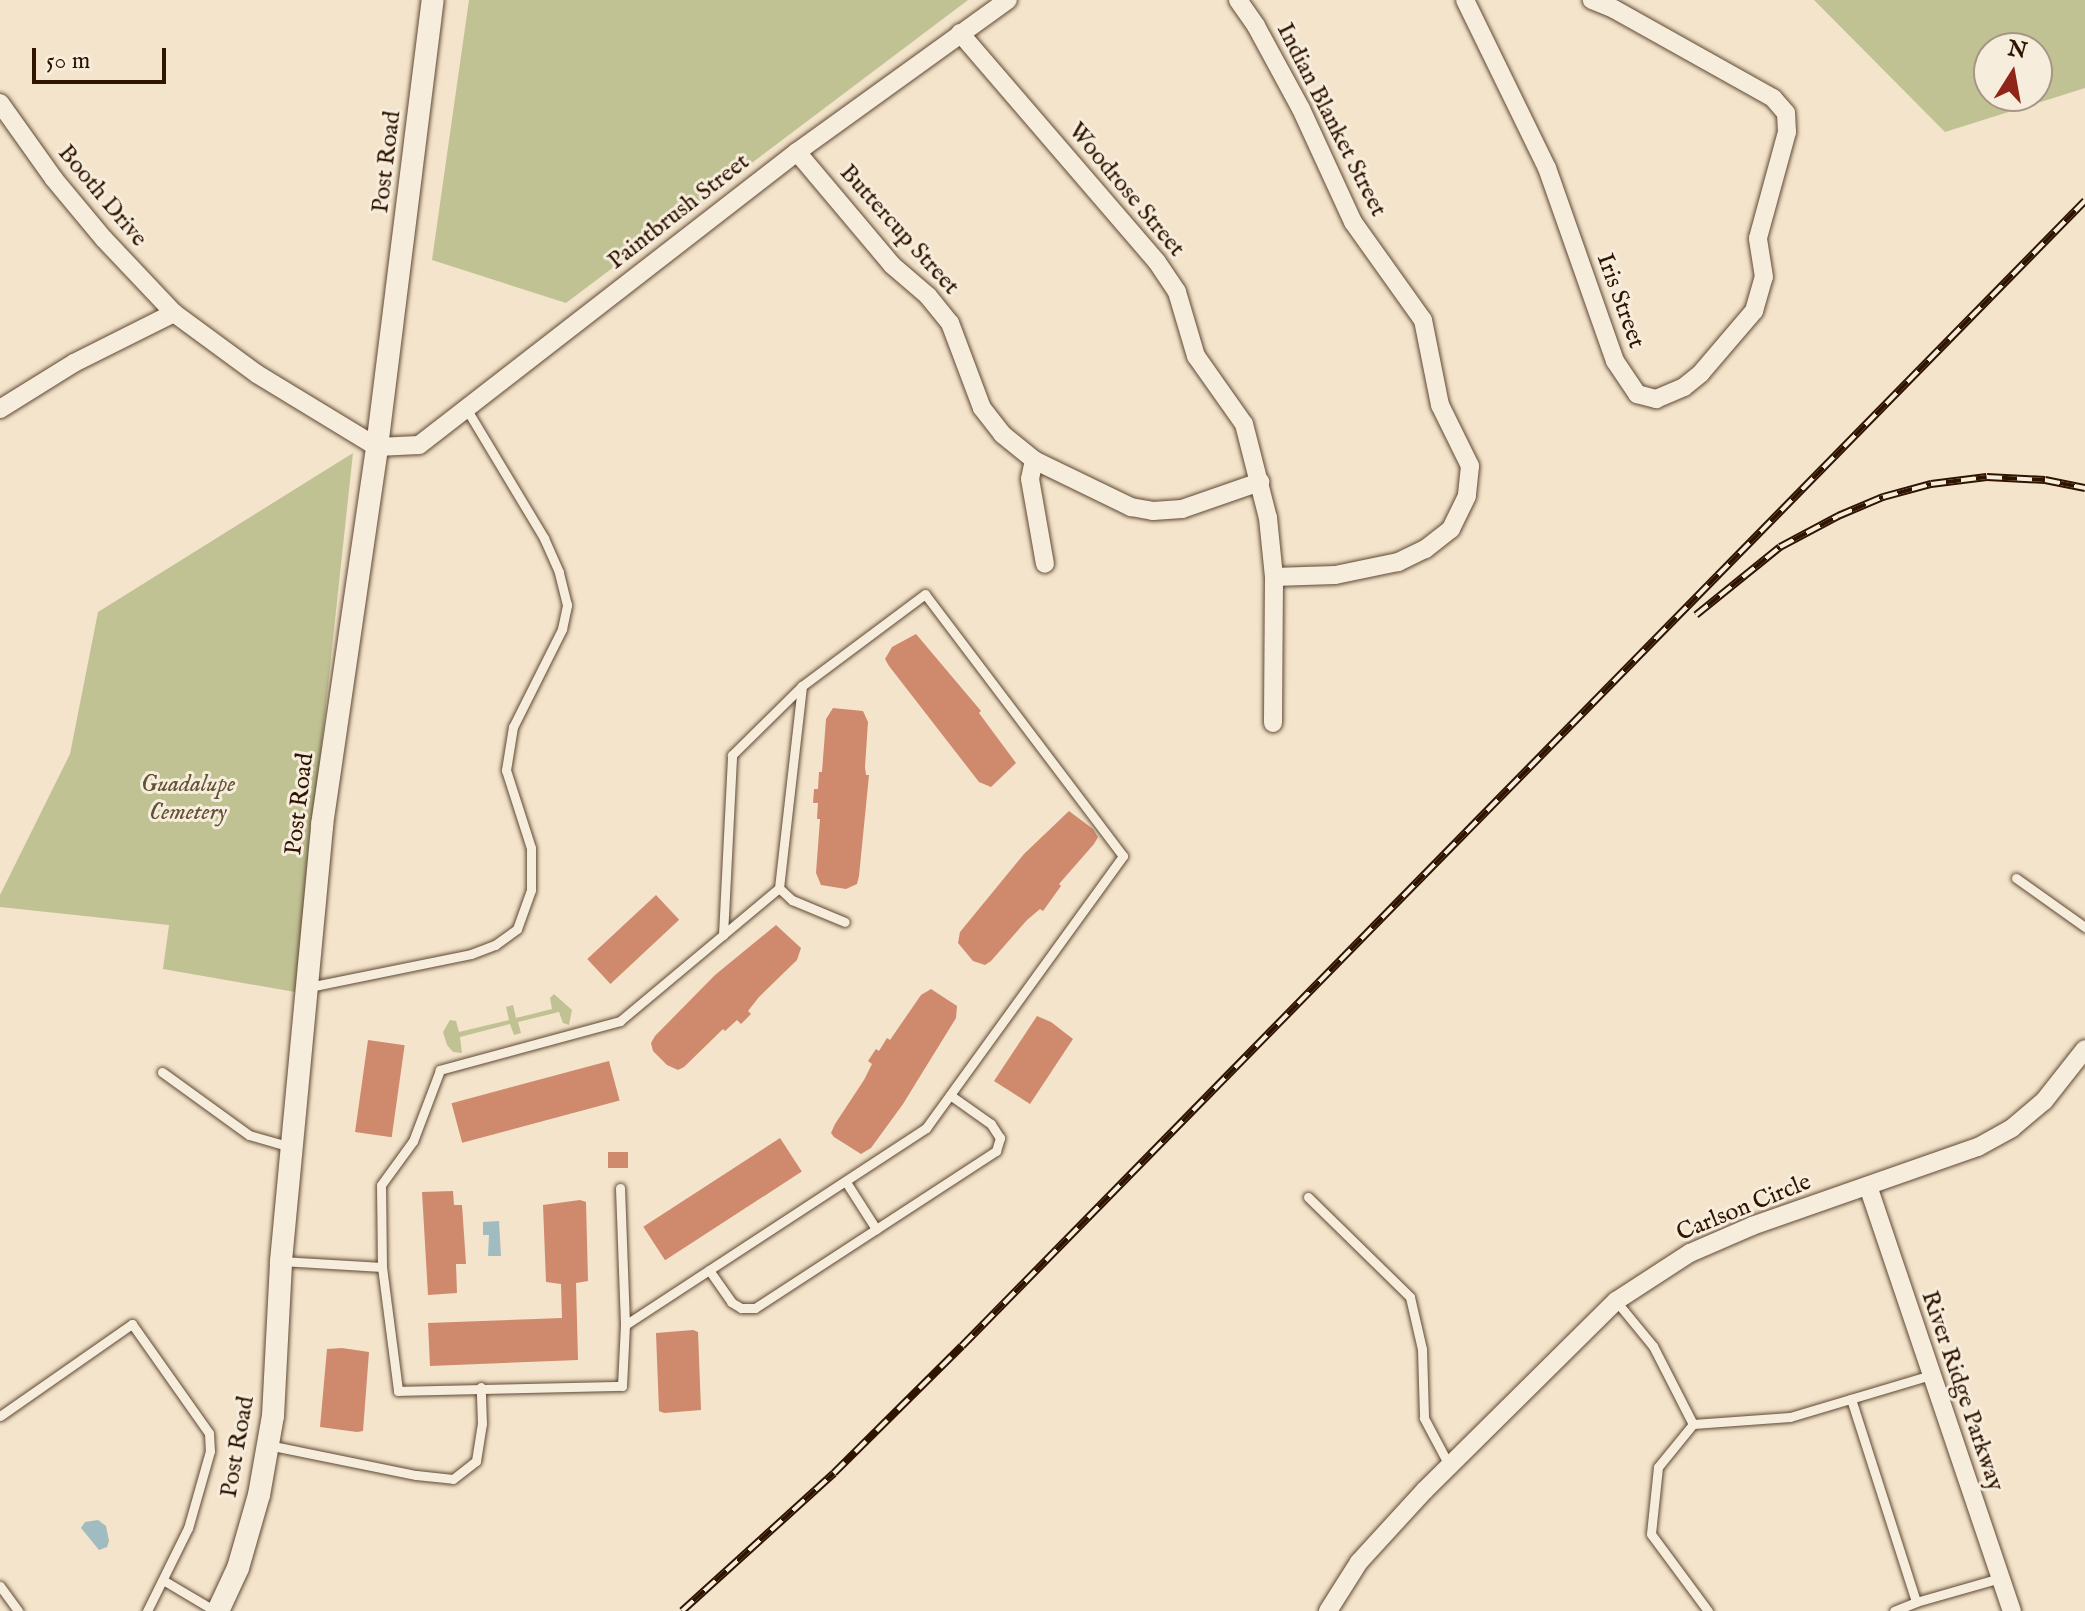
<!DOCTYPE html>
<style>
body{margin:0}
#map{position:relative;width:2085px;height:1611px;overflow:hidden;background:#f3e4cb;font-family:"IM FELL English",serif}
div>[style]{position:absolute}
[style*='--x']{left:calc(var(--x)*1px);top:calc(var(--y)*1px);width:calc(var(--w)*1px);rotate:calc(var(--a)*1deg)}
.green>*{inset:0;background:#c0c294}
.water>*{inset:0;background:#a0bcc1}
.building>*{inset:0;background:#cf896d;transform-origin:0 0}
.roads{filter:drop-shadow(0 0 2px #604833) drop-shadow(0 0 2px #604833)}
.service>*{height:9px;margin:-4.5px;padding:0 4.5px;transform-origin:4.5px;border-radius:4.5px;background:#f7eddd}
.minor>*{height:18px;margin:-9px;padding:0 9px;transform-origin:9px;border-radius:9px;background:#f7eddd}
.tertiary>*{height:22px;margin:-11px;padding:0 11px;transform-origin:11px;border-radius:11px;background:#f7eddd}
.rail>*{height:8px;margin-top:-4px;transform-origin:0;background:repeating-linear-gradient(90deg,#f7eddd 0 15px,#2f1400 0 30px);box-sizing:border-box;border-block:2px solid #2f1400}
span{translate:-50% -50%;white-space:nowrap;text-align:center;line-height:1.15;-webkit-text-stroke:6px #f7eddd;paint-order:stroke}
.street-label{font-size:24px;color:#2f1400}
.park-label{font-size:24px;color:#625134;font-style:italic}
.north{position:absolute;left:1973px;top:32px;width:80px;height:80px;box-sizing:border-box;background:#f7eddd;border:2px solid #a79685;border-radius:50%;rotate:11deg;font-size:22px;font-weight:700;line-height:32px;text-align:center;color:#2f1400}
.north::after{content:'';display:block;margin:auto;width:28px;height:36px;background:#8f2418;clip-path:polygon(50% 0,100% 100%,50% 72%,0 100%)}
.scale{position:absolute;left:32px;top:48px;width:134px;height:36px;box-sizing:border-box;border:4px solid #2f1400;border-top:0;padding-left:10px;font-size:24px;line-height:28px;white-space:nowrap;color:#2f1400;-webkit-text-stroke:6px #f7eddd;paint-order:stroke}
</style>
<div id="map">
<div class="green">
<i style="clip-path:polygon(469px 0,968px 0,566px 303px,432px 260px)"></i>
<i style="clip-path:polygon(evenodd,1814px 0,2085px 0,2085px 88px,1945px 132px,1814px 0,1989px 48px,2037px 48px,2037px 96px,1989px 96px,1989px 48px)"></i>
<i style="clip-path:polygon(353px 453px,295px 992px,163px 969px,169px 925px,0 907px,0 895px,70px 754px,98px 612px)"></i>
<i style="clip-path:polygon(554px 994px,572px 1010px,569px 1025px,563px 1023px,559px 1012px,518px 1022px,521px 1033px,514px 1035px,510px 1024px,460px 1037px,462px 1053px,453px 1052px,447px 1045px,443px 1032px,450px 1020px,456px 1021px,459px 1032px,509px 1020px,506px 1007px,513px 1005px,516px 1018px,552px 1009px,550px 998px)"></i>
</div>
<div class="water">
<i style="clip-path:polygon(499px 1221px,501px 1256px,488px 1256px,489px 1235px,483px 1235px,483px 1222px)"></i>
<i style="clip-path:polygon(98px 1520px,106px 1526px,109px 1541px,107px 1547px,99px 1550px,81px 1528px,85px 1522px)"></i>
</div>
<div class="building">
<i style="clip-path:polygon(916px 634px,981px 711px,979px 713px,1016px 763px,991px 787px,979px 782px,889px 666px,885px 659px,892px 647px)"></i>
<i style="clip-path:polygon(833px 708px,863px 711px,868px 722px,865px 767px,866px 775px,869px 775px,859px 876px,857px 884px,846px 889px,821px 885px,816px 873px,820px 819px,817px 819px,818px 803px,813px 803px,814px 789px,818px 789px,819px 772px,822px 772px,826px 719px)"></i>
<i style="clip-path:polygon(1069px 811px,1093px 829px,1098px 837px,1094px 844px,1059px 884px,1061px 886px,1043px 911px,1040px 909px,1027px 920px,991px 961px,985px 965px,973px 961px,958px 943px,960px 932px,1024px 854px)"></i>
<i style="left:656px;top:895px;width:34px;height:94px;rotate:47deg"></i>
<i style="clip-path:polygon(776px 925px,801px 948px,797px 960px,759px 997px,748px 1011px,751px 1014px,741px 1024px,737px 1020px,725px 1031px,723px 1029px,684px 1067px,678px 1070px,667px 1065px,653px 1051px,651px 1043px,655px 1036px,715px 975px)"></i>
<i style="clip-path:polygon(931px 989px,957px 1006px,956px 1018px,903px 1104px,871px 1148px,861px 1154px,834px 1137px,831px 1133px,835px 1124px,864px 1080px,872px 1064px,868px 1061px,876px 1049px,879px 1051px,887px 1038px,890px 1040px,921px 995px)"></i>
<i style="clip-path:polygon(1037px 1016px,1051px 1022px,1073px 1039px,1030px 1104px,994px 1081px)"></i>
<i style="left:368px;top:1040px;width:37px;height:93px;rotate:8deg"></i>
<i style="left:609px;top:1061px;width:41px;height:163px;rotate:75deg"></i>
<i style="left:780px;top:1138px;width:40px;height:163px;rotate:57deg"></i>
<i style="left:608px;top:1152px;width:20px;height:16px"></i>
<i style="clip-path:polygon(453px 1191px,454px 1205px,462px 1205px,466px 1264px,456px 1264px,457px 1293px,428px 1295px,422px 1192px)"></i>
<i style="clip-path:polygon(580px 1200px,586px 1202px,588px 1281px,576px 1283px,578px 1360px,430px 1366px,428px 1323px,562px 1318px,561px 1284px,546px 1282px,543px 1205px)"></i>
<i style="clip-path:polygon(693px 1330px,698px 1332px,701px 1410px,664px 1413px,659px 1411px,656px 1333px)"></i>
<i style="clip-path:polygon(342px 1348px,369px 1352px,363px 1431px,357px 1432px,320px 1427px,327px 1349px)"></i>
</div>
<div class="roads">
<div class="service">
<i style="--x:2016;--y:878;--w:85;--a:35.4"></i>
<i style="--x:779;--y:888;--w:18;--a:43"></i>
<i style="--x:792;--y:900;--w:57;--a:22.5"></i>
<i style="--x:723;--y:935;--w:180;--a:-87.1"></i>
<i style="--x:732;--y:755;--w:98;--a:-44.6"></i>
<i style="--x:309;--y:987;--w:165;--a:-11.5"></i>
<i style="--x:471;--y:954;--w:26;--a:-21"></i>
<i style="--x:495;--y:945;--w:27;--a:-36"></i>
<i style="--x:517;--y:929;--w:41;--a:-70.3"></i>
<i style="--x:531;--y:890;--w:42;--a:-90"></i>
<i style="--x:531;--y:848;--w:82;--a:-107.8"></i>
<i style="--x:506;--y:770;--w:44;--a:-80.8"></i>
<i style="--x:513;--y:727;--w:110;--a:-63.4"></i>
<i style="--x:562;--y:629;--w:25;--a:-78"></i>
<i style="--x:567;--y:605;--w:34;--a:-104"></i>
<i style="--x:559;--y:572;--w:37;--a:-114"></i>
<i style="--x:544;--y:538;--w:152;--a:-121"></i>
<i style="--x:162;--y:1072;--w:107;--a:35.9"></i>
<i style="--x:249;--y:1135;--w:44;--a:15.9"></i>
<i style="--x:846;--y:1182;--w:56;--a:57.4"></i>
<i style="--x:620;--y:1188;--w:137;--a:87.9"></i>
<i style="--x:1308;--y:1197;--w:143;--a:44.4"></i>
<i style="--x:1410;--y:1297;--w:53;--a:77"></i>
<i style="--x:1422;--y:1349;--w:69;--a:88.3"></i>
<i style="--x:1424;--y:1418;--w:53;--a:62"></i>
<i style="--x:281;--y:1261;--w:101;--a:3.4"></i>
<i style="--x:382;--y:1267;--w:125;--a:82.6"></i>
<i style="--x:398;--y:1391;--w:224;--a:-1.3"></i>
<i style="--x:622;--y:1386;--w:61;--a:-87.2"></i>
<i style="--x:625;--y:1325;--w:360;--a:-33.2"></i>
<i style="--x:926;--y:1128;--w:336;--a:-54.1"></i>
<i style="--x:1123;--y:856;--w:328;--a:-127.1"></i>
<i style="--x:925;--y:594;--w:154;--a:143.2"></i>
<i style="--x:802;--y:686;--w:203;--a:96.5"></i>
<i style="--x:779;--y:888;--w:207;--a:140.1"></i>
<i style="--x:620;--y:1021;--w:187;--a:164.8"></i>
<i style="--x:440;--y:1070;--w:76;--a:110.8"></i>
<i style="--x:413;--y:1141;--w:54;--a:126"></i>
<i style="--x:381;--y:1185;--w:82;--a:89.3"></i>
<i style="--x:709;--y:1270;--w:39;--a:55"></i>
<i style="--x:731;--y:1302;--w:12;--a:31"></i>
<i style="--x:741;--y:1308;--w:14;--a:0"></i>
<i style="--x:755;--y:1308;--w:288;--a:-33.1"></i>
<i style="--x:996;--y:1151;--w:14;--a:-73"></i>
<i style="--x:1000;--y:1138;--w:17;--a:-123"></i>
<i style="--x:991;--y:1124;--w:50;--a:-144.7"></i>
<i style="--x:1616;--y:1301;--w:58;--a:50.6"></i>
<i style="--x:1653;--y:1346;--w:88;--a:62.9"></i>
<i style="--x:1693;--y:1424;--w:97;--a:-4.1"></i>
<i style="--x:1790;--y:1417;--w:147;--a:-16.6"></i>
<i style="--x:1851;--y:1399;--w:213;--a:72.2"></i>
<i style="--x:1916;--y:1602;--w:87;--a:-15.9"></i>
<i style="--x:0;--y:1416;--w:161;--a:-34.9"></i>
<i style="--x:132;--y:1324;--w:133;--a:54.8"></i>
<i style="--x:209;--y:1433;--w:18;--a:87"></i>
<i style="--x:210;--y:1451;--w:80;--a:105.9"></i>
<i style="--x:188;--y:1528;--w:93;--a:116.3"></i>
<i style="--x:1693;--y:1424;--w:55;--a:129.1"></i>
<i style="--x:1658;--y:1467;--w:67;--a:96"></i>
<i style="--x:1651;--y:1534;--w:96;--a:53.5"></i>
<i style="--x:268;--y:1445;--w:151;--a:11.5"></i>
<i style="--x:416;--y:1475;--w:37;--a:6"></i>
<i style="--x:453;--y:1479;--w:29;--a:-38"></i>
<i style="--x:476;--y:1461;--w:37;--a:-81"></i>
<i style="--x:482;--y:1424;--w:37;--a:-92"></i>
<i style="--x:163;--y:1580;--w:61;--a:30.8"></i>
<i style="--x:0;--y:1586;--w:31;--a:54"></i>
<i style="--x:1894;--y:1611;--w:24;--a:-22"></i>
</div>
<div class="minor">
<i style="--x:1238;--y:0;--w:32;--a:55"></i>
<i style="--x:1256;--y:26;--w:94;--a:61.5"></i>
<i style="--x:1301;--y:109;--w:124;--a:65.3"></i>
<i style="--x:1353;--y:222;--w:120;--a:54.5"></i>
<i style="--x:1423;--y:320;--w:87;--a:78.7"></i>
<i style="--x:1440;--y:405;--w:68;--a:63.8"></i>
<i style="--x:1470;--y:466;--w:30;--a:96"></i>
<i style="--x:1467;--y:496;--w:37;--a:116"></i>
<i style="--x:1451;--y:529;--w:33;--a:142"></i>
<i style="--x:1425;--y:549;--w:30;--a:154"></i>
<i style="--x:1398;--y:562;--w:64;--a:168.3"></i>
<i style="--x:1335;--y:575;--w:61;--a:178.1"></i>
<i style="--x:1465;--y:0;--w:187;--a:64"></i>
<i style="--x:1547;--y:168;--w:205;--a:70.6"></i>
<i style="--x:1615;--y:361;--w:40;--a:56"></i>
<i style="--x:1637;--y:394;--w:20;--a:15"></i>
<i style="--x:1656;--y:399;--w:30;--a:-23"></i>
<i style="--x:1684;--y:387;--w:22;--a:-39"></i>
<i style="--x:1701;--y:373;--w:82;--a:-49.5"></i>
<i style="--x:1754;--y:311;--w:35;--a:-74"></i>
<i style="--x:1764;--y:277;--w:39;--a:-99"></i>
<i style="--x:1758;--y:238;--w:110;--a:-74.7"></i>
<i style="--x:1787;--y:132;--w:19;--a:-93"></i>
<i style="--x:1786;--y:113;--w:20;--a:-131"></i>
<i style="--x:1773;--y:98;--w:182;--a:-150.8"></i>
<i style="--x:1614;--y:9;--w:24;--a:-158"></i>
<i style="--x:960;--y:33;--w:302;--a:49.3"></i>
<i style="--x:1157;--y:262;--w:36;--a:56"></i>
<i style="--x:1177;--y:292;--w:67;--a:73.5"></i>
<i style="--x:1196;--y:356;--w:83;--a:54.8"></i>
<i style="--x:1244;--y:424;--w:97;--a:75.7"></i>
<i style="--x:1268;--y:518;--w:59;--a:84.2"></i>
<i style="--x:1274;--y:577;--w:146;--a:90.4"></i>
<i style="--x:0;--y:103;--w:93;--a:54.6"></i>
<i style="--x:54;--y:179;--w:78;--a:50.2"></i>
<i style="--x:104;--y:239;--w:102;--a:46.6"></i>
<i style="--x:174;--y:313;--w:103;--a:36.3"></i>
<i style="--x:257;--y:374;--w:140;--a:31.3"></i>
<i style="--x:377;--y:447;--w:42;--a:-2.7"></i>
<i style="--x:419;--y:445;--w:478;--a:-37.8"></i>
<i style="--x:797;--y:152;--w:260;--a:-35.8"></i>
<i style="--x:797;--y:152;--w:148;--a:49.9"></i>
<i style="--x:892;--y:265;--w:48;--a:40.7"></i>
<i style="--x:928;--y:296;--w:35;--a:51"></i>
<i style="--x:950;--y:323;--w:91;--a:69.4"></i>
<i style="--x:982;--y:408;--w:33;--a:52"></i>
<i style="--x:1002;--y:434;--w:41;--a:39.1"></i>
<i style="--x:1034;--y:460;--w:108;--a:25.9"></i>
<i style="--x:1131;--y:507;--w:22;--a:10"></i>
<i style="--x:1153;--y:511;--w:29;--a:-4"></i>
<i style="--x:1182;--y:509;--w:83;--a:-19.1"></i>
<i style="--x:0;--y:409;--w:87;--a:-31.9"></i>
<i style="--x:74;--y:363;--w:112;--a:-26.6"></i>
<i style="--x:1034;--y:460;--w:19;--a:102"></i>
<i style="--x:1030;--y:479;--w:86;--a:80"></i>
<i style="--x:1868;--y:1186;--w:449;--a:71.3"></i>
<i style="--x:1328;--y:1611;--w:58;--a:-57.7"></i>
<i style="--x:1359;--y:1562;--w:98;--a:-47.5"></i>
<i style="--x:1425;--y:1490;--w:269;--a:-44.7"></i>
<i style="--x:1616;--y:1301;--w:88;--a:-33"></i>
<i style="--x:1690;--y:1253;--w:68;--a:-23.5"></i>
<i style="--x:1752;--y:1226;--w:239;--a:-19.3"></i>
<i style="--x:1978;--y:1147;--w:39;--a:-29"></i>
<i style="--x:2012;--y:1128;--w:42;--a:-40.2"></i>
<i style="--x:2044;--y:1101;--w:66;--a:-51.7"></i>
</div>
<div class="tertiary">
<i style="--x:218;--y:1611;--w:47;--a:-65.1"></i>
<i style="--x:238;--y:1568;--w:76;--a:-74"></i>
<i style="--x:259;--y:1495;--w:80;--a:-80"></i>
<i style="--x:273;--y:1416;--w:155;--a:-87"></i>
<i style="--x:281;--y:1261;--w:438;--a:-84.6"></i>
<i style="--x:322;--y:825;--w:382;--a:-81.7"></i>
<i style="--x:377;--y:447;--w:450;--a:-82.9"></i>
</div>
</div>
<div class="rail">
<i style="--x:1696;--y:615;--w:108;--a:-39"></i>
<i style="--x:1780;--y:547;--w:66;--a:-28.1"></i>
<i style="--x:1838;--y:516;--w:49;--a:-22.9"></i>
<i style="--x:1883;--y:497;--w:50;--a:-15.2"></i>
<i style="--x:1931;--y:484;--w:56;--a:-7.1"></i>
<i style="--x:1987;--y:477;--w:58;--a:3"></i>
<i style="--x:2045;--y:480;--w:41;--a:11.3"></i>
<i style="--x:682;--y:1611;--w:205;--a:-42.2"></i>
<i style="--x:834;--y:1473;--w:180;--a:-44.8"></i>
<i style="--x:962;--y:1346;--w:1604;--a:-45.56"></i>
</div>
<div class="street-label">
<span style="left:1331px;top:120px;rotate:63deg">Indian Blanket Street</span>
<span style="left:387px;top:162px;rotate:-83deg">Post Road</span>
<span style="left:1126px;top:190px;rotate:50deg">Woodrose Street</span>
<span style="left:102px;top:196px;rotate:50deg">Booth Drive</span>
<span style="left:679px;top:212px;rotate:-38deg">Paintbrush Street</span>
<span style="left:899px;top:230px;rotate:48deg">Buttercup Street</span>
<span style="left:1620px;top:301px;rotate:70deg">Iris Street</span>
<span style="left:300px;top:804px;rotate:-83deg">Post Road</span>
<span style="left:1744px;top:1208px;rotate:-22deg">Carlson Circle</span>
<span style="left:1962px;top:1391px;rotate:71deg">River Ridge Parkway</span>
<span style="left:238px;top:1447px;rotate:-80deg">Post Road</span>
</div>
<div class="park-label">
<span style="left:188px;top:799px">Guadalupe<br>Cemetery</span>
</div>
<div class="north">N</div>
<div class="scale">50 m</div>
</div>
